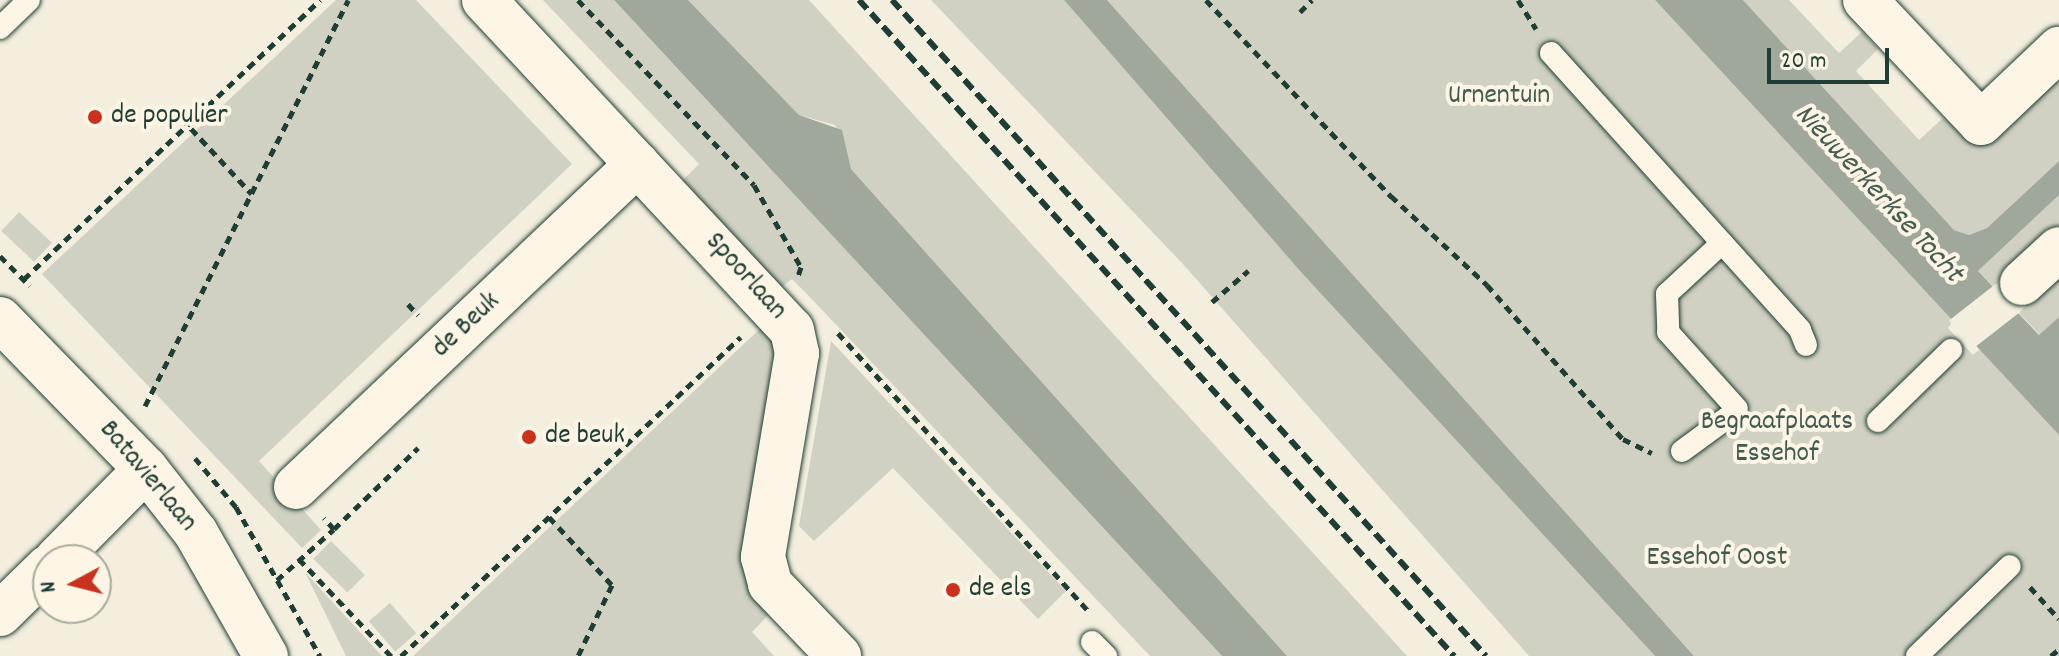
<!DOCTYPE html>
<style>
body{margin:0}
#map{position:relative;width:2059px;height:656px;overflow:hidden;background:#f3eede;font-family:Dekko,sans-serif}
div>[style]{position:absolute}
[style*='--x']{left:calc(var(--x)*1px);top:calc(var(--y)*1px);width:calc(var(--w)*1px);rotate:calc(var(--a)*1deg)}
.green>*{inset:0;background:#d0d1c2;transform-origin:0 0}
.water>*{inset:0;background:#a0a89b}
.pier>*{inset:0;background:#f3eede;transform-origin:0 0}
.path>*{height:5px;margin-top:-2.5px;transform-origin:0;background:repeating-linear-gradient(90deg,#1f3d34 0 8px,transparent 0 14px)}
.roads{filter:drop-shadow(0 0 2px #1f3d34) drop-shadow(0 0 2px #1f3d34)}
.lane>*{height:22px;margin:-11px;padding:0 11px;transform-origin:11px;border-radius:11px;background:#fcf5e5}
.street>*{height:44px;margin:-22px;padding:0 22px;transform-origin:22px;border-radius:22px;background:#fcf5e5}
.secondary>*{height:44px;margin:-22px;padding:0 22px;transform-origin:22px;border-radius:22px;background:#fcf5e5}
.rail>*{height:6px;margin-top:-3px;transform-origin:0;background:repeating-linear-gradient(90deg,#1f3d34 0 12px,transparent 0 18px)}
.dots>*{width:22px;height:22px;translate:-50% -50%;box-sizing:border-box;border:4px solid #fcf5e5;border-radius:50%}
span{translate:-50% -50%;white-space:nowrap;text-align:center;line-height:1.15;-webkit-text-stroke:8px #fcf5e5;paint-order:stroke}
.park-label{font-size:28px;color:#425b50}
.poi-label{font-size:28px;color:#1f3d34}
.left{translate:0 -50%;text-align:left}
.street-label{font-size:28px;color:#1f3d34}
.water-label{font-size:30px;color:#465d53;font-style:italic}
.north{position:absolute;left:32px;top:544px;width:80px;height:80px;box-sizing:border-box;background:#fcf5e5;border:2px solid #a4ab9e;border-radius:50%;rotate:263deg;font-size:22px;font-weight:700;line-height:32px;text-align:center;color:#1f3d34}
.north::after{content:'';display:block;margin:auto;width:28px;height:36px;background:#c8321e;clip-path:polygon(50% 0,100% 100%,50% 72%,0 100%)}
.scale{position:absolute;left:1767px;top:48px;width:122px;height:36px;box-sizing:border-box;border:4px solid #1f3d34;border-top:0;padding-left:10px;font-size:24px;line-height:28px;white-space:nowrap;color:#1f3d34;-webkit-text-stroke:6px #fcf5e5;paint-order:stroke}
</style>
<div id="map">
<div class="green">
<i style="clip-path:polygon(336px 0,416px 0,572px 164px,259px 461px,321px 530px,302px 548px,42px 274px)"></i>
<i style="clip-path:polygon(543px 0,614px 0,1222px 656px,1150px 656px,807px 294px,792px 279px,778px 290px,678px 185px,699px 164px)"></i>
<i style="clip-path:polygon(688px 0,809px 0,1407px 656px,1287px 656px,851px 169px,835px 125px,799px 115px)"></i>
<i style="clip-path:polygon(931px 0,1064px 0,1300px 271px,1655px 656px,1529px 656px,1182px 263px)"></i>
<i style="clip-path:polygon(1107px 0,1655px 0,1954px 320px,1948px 328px,1973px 355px,1980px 349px,2059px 435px,2059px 656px,1694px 656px)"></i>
<i style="clip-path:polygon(1743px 0,1789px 0,1839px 53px,1862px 32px,1878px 49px,1856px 71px,1919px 140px,1943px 118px,1978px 145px,2052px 76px,2059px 84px,2059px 161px,1987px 228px,1969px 235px,1954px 230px)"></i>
<i style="clip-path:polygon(2059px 195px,2059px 225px,1994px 287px,1978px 271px)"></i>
<i style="left:19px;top:212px;width:45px;height:26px;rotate:43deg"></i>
<i style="clip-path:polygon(2059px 269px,2059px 317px,2040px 335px,2019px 313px)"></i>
<i style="clip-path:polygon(764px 325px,775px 341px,772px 611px,752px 632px,774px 656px,413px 656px)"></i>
<i style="clip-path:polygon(831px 341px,1066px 591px,1038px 619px,893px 468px,814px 541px,799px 526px)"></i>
<i style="left:331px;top:541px;width:48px;height:25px;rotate:45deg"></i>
<i style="clip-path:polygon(305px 572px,382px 656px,346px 656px)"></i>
<i style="left:390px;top:603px;width:40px;height:28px;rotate:49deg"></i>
</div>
<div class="water">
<i style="clip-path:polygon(614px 0,688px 0,799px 115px,842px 130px,851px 169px,1287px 656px,1222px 656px)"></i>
<i style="clip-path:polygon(1064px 0,1107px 0,1694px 656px,1655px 656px,1300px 271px)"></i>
<i style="clip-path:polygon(1655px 0,1743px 0,1954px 230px,1969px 235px,1987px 228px,2059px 161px,2059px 195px,1978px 271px,2039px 335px,2059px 317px,2059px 435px)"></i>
</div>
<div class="pier">
<i style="left:1997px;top:283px;width:37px;height:61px;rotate:52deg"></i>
</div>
<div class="path">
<i style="--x:578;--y:0;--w:255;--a:46.4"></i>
<i style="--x:754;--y:185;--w:95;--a:60.2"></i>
<i style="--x:801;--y:267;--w:9;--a:108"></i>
<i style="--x:1206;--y:0;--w:270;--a:46.7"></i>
<i style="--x:1391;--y:196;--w:131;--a:42.8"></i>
<i style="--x:1487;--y:285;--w:205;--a:48.6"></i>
<i style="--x:1623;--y:439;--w:32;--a:26"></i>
<i style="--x:1518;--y:0;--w:34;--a:58"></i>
<i style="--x:1300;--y:12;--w:17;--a:-45"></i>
<i style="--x:172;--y:108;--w:117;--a:47.1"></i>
<i style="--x:0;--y:256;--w:42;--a:45"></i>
<i style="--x:24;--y:279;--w:407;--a:-43.3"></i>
<i style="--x:1212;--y:302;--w:48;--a:-40.7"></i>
<i style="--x:408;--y:304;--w:15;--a:48"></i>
<i style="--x:838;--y:333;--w:377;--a:48"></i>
<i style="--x:145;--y:406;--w:454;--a:-63.4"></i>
<i style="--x:195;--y:458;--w:64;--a:50.1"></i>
<i style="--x:236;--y:507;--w:171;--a:60.6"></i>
<i style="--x:549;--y:517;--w:93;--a:47.2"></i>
<i style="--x:612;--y:585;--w:79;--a:115.6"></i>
<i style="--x:334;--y:529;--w:117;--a:-44"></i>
<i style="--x:299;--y:559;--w:134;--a:46.5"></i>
<i style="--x:277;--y:580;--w:76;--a:-41.8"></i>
<i style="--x:334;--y:529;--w:15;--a:-132"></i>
<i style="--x:2030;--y:587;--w:43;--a:47.8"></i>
<i style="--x:401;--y:656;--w:466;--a:-43.2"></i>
<i style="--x:2051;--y:656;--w:11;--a:-41"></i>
</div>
<div class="roads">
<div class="lane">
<i style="--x:0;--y:28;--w:40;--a:-44"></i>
<i style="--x:1551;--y:53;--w:372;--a:48"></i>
<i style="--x:1800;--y:330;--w:16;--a:68"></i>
<i style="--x:1722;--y:243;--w:75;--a:137.2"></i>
<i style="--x:1667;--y:294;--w:38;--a:88"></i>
<i style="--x:1668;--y:332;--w:103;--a:48.1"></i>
<i style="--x:1878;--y:421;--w:102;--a:-44.2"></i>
<i style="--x:1682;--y:451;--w:56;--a:-36.3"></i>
<i style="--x:1092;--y:642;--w:20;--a:45"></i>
<i style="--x:1917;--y:656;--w:129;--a:-44.1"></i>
</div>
<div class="street">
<i style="--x:484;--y:0;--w:451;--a:47"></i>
<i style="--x:792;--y:330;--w:24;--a:78"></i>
<i style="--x:797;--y:353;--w:207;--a:99.5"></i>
<i style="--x:763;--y:557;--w:28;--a:75"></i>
<i style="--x:770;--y:584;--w:100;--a:46.2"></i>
<i style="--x:1865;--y:0;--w:169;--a:46.7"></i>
<i style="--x:1981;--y:123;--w:108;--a:-43.5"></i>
<i style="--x:2022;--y:283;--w:50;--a:-42.6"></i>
<i style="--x:296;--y:487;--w:470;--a:-43.4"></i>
<i style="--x:56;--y:560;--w:128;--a:-45.3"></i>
<i style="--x:0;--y:614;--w:67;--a:-44.4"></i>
</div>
<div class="secondary">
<i style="--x:0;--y:319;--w:209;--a:45.8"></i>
<i style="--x:146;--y:469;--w:81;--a:52"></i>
<i style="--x:196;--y:533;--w:142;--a:60.4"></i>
</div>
</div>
<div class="rail">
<i style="--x:859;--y:0;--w:886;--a:47.79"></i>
<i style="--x:892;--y:0;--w:885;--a:47.84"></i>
</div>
<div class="dots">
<i style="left:95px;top:117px;background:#c8321e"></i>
<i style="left:529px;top:437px;background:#c8321e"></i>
<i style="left:953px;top:590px;background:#c8321e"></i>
</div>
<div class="park-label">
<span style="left:1499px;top:97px">Urnentuin</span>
<span style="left:1777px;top:439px">Begraafplaats<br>Essehof</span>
<span style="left:1717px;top:559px">Essehof Oost</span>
</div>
<div class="poi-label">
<span class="left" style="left:111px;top:117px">de populier</span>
<span class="left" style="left:545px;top:437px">de beuk</span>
<span class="left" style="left:969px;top:590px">de els</span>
</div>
<div class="street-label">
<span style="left:745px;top:277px;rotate:48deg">Spoorlaan</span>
<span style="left:467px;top:326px;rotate:-43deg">de Beuk</span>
<span style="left:147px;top:477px;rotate:50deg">Batavierlaan</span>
</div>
<div class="water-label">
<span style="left:1877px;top:195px;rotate:47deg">Nieuwerkerkse Tocht</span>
</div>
<div class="north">N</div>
<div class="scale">20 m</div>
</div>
